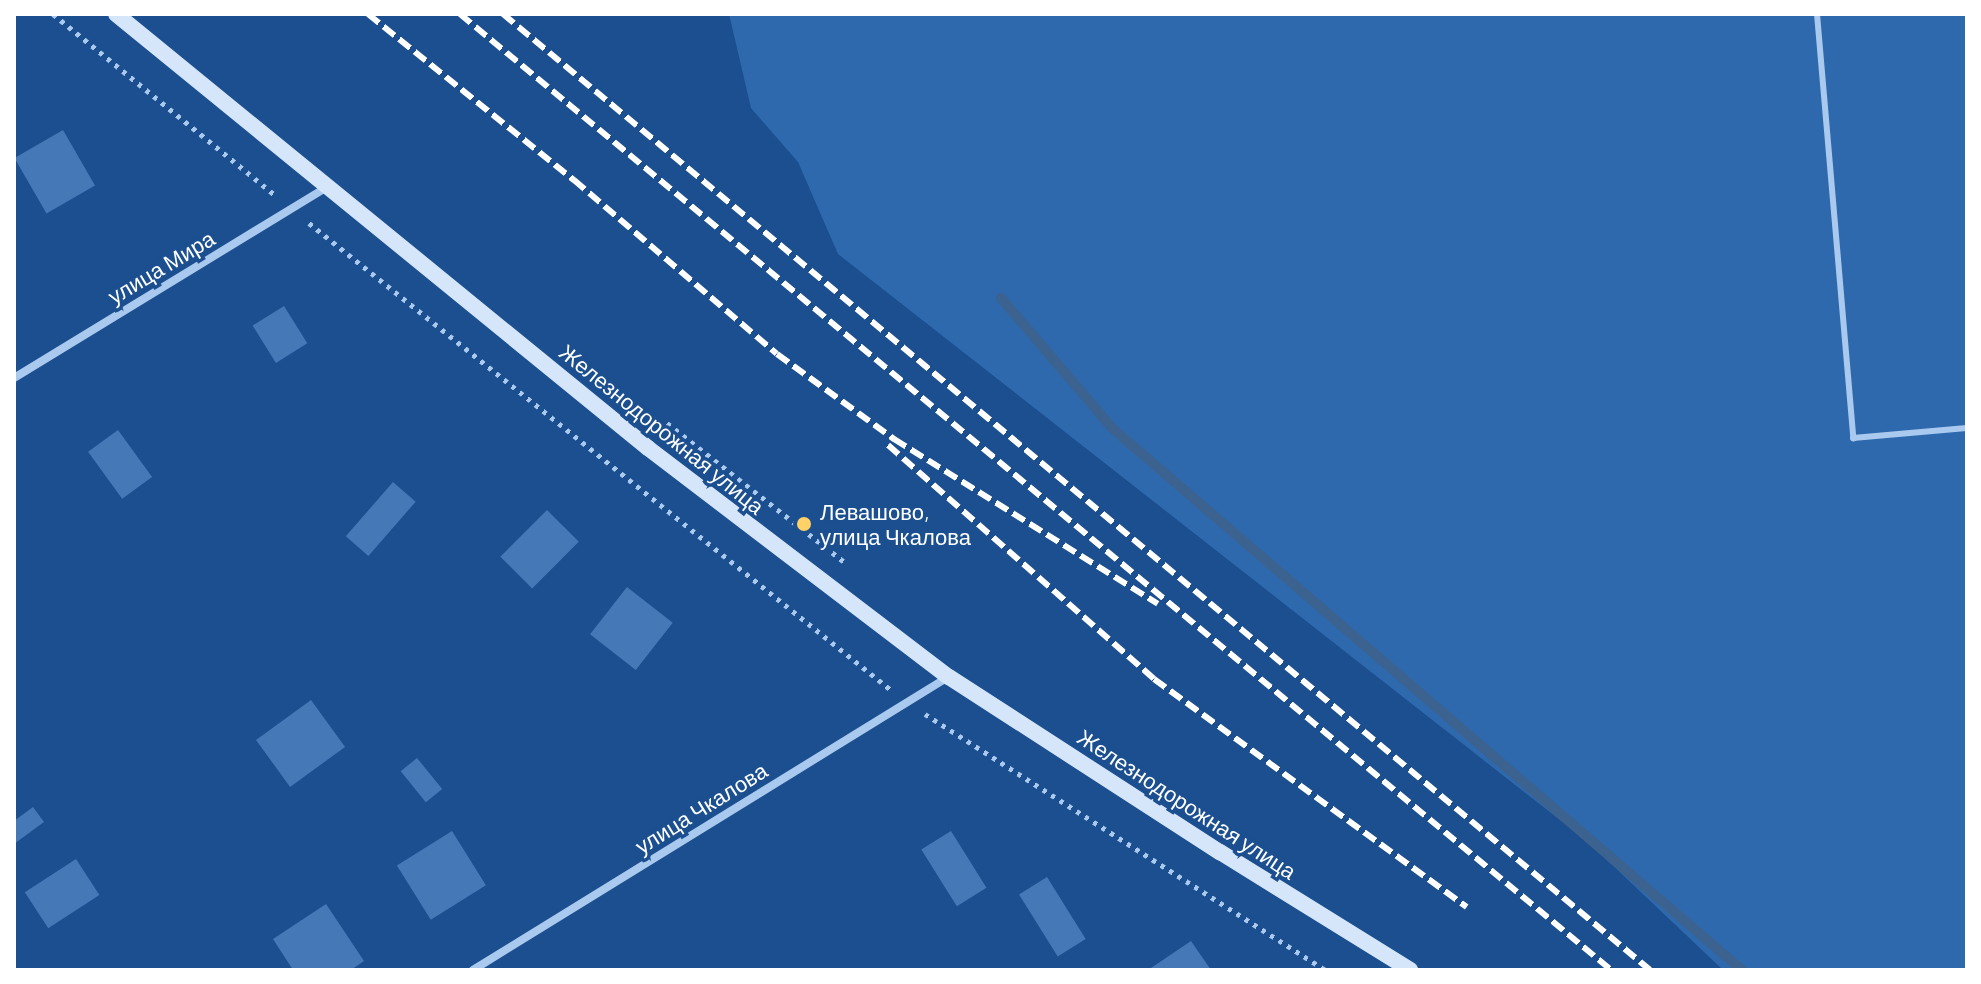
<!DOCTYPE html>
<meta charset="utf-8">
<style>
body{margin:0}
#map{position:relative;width:1981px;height:984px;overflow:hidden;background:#1b4f8f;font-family:Barlow,sans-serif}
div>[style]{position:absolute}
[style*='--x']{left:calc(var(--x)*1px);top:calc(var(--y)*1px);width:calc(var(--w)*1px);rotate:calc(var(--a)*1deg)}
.green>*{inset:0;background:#2e69ad}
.stream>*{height:10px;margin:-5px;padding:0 5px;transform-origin:5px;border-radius:5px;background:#3c6290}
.building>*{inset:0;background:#4478b7;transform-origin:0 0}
.path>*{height:5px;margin-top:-2.5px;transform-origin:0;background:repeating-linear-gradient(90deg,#a9c9ee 0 4px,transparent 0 10px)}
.lane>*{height:6px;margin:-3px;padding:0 3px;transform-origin:3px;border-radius:3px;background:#a9c9ee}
.street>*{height:8px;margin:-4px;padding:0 4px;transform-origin:4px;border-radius:4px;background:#a9c9ee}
.secondary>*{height:16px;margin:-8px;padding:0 8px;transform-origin:8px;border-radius:8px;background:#d6e6fa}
.rail>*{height:6px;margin-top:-3px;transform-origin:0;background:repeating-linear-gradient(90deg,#fff 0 14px,transparent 0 20px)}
.dots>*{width:22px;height:22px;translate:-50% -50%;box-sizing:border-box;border:4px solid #1b4f8f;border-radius:50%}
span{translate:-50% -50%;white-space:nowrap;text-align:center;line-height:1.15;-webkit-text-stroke:7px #1b4f8f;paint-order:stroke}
.street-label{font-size:22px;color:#fff}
.poi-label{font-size:22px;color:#fff}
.left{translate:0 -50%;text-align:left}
.frame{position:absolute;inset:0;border:16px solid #fff;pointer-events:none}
</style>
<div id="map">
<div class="green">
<i style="clip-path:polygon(729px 14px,1967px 14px,1967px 970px,1723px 970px,1588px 842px,838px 254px,798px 162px,751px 108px)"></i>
</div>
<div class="stream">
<i style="--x:1001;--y:298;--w:171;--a:49.5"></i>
<i style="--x:1112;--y:428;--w:831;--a:40.71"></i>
</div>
<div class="building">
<i style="left:63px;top:130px;width:64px;height:56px;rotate:60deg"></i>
<i style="left:284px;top:306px;width:44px;height:37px;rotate:58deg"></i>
<i style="left:118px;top:430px;width:58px;height:37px;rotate:54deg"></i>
<i style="left:393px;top:482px;width:30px;height:72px;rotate:41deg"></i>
<i style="left:547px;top:510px;width:45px;height:66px;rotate:45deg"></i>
<i style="left:627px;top:587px;width:58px;height:60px;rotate:38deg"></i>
<i style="left:311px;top:700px;width:58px;height:68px;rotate:54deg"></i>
<i style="left:417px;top:758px;width:40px;height:21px;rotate:51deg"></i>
<i style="clip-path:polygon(33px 807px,44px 822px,14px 844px,14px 821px)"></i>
<i style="left:452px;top:831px;width:64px;height:65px;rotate:58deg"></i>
<i style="left:951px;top:831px;width:67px;height:35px;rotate:58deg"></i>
<i style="left:76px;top:859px;width:43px;height:61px;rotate:57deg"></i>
<i style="left:1047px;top:877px;width:73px;height:33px;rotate:58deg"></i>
<i style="clip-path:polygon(326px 904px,364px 961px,351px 970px,293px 970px,273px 939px)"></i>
<i style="clip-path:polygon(1191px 941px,1211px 970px,1148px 970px)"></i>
</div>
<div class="path">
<i style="--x:53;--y:14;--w:288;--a:39.2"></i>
<i style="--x:309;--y:223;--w:746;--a:38.74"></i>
<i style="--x:662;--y:429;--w:8;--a:-50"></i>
<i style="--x:667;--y:423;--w:225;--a:38.1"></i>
<i style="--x:925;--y:714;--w:475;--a:32.6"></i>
</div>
<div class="lane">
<i style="--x:1817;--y:14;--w:426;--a:85.1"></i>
<i style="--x:1853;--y:438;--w:114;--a:-5"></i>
</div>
<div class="street">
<i style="--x:14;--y:378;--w:367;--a:-31.4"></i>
<i style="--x:473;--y:970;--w:558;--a:-31.67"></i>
</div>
<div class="secondary">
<i style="--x:116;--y:14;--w:687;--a:39.21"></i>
<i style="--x:648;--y:448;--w:378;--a:37.3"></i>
<i style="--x:949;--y:677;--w:323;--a:32.9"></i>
<i style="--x:1220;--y:852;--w:224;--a:31.8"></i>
</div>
<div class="rail">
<i style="--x:368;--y:14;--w:265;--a:38.9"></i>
<i style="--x:574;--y:180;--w:267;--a:40.6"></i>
<i style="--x:777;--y:354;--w:145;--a:36"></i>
<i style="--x:894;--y:439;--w:311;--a:32"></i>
<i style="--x:460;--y:14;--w:1496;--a:39.71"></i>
<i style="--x:503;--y:14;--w:1493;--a:39.81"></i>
<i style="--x:888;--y:445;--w:354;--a:41.3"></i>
<i style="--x:1154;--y:679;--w:387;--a:36.1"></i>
</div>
<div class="dots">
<i style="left:804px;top:524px;background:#ffd166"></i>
</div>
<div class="street-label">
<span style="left:161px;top:267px;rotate:-31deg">улица Мира</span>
<span style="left:662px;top:429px;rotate:39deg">Железнодорожная улица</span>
<span style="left:1187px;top:804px;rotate:33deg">Железнодорожная улица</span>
<span style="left:701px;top:808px;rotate:-32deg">улица Чкалова</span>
</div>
<div class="poi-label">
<span class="left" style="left:820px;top:524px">Левашово,<br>улица Чкалова</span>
</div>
<div class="frame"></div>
</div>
